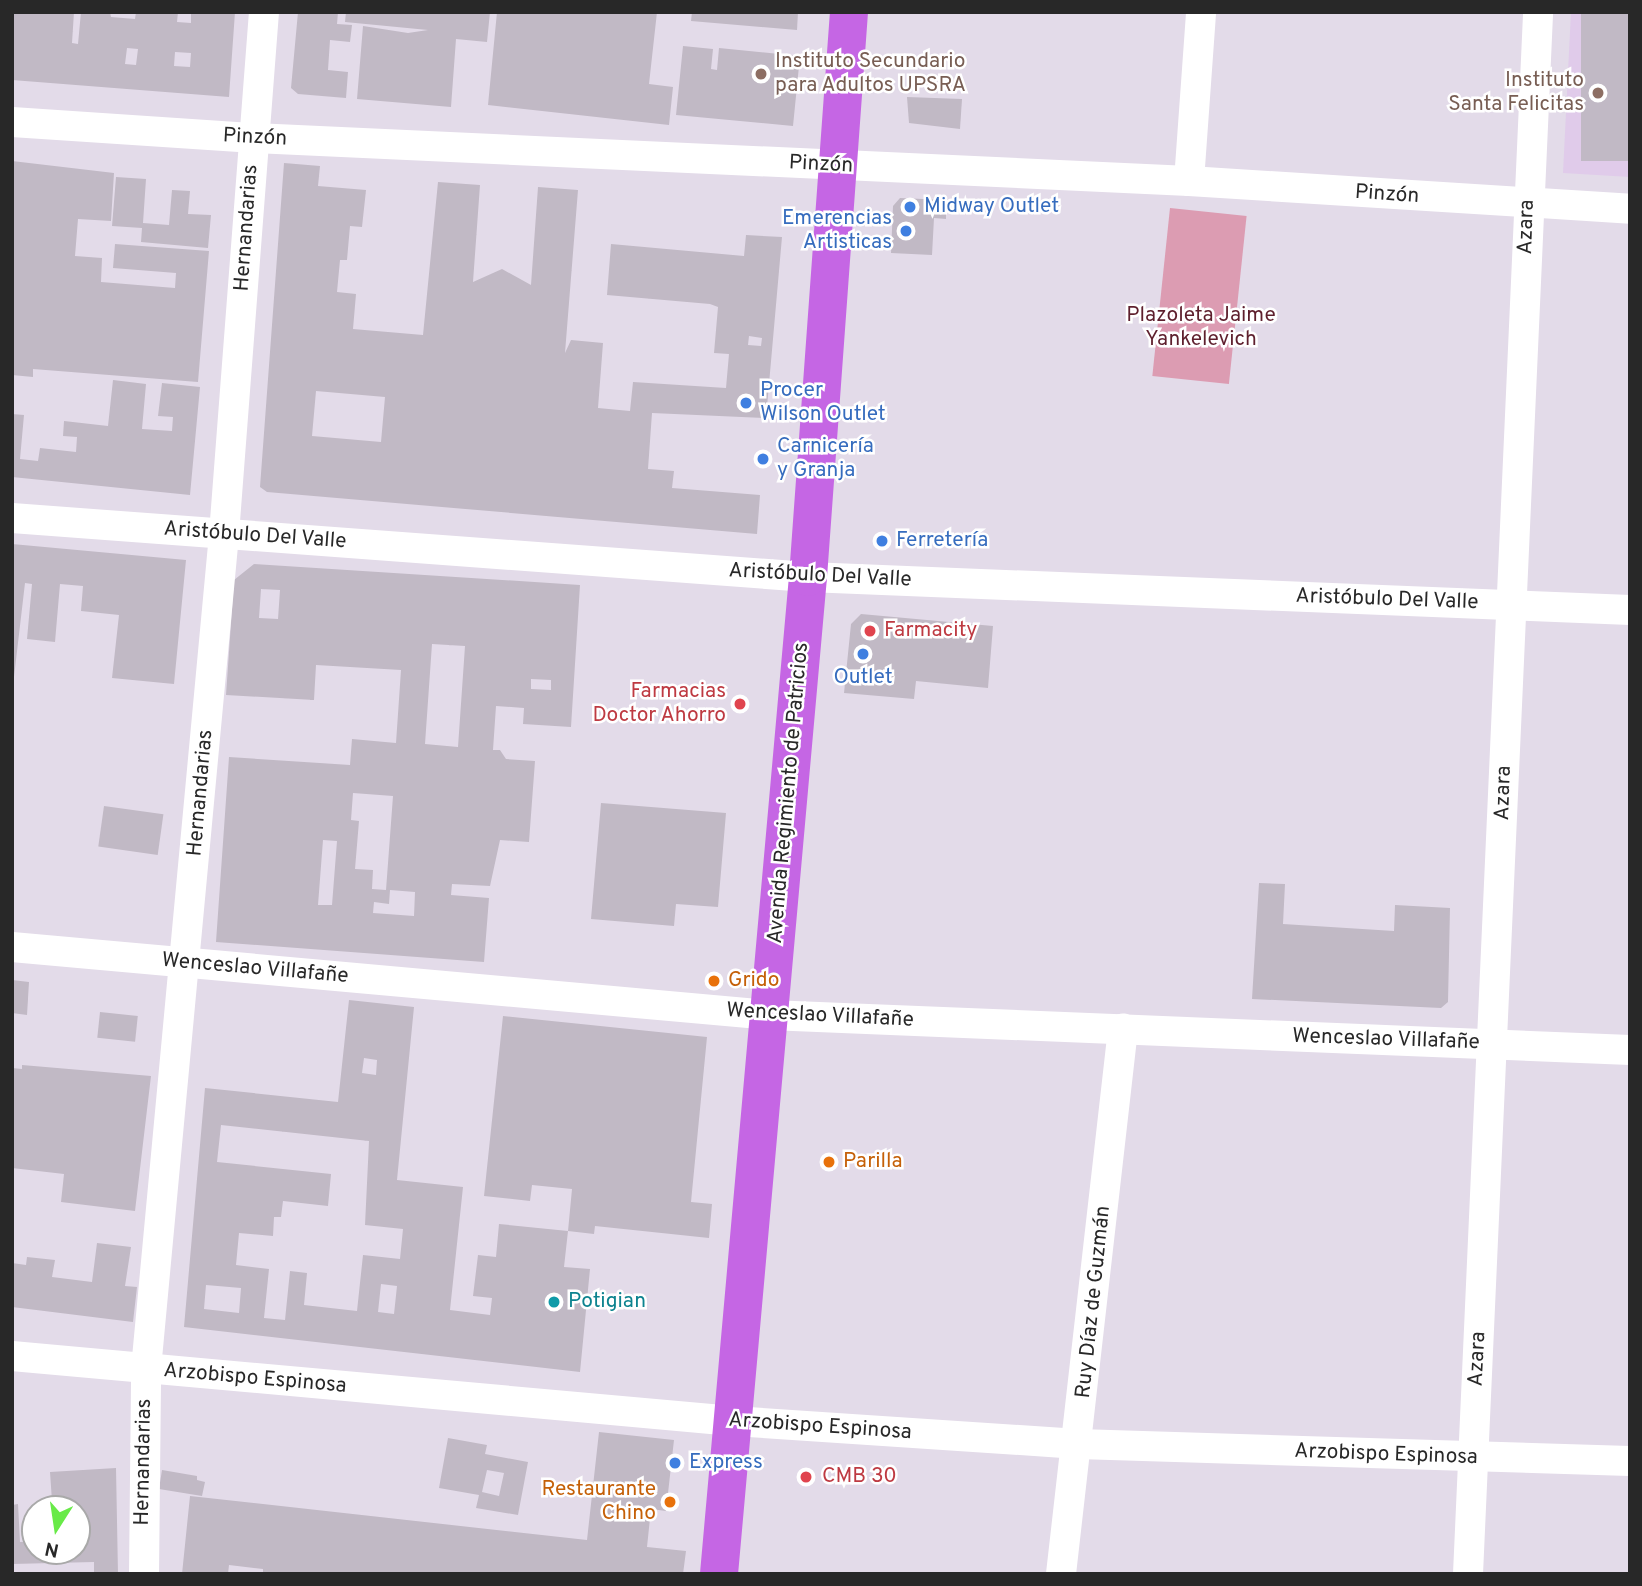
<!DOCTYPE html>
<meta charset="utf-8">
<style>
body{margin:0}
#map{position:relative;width:1642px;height:1586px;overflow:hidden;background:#e3dbe9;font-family:Overpass,sans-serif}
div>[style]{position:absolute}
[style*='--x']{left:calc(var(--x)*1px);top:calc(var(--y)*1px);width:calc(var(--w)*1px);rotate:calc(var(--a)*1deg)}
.education>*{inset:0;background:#e0cbea}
.green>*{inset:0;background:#dc9cb2;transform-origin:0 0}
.building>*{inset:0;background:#c1b9c5;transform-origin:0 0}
.minor>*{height:30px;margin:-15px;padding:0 15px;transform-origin:15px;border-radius:15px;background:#fff}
.major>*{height:38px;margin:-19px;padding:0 19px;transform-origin:19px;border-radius:19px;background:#c566e4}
.dots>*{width:19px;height:19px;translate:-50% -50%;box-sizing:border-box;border:4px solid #fff;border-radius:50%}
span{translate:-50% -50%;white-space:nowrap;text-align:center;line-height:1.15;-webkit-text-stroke:5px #fff;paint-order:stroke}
.education-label{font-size:21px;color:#785e54}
.left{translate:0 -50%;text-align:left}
.right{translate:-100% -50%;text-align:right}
.street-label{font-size:21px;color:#282828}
.shop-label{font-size:21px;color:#366cbe}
.park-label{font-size:21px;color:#5e1f2d}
.health-label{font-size:21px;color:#be3a42}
.food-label{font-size:21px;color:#c56008}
.culture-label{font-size:21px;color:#0d838f}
.frame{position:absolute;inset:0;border:14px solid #282828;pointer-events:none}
.north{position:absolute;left:21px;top:1495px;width:70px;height:70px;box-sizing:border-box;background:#fff;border:2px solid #a9a9a9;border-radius:50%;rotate:192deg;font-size:19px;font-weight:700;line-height:28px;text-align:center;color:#282828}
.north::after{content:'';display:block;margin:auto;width:24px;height:32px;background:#68ea48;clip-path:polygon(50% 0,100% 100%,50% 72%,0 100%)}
</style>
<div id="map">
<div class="education">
<i style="clip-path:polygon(1571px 12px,1630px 12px,1630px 177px,1563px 173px)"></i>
</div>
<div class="green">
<i style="left:1170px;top:208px;width:77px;height:169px;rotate:6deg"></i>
</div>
<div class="building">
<i style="clip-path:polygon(evenodd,12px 12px,74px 12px,72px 43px,78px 44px,81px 12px,110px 12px,111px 17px,135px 19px,136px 12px,178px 12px,177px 22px,191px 23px,191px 12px,235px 12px,229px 97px,12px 80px,12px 12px,127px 48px,138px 49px,136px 65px,125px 64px,127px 48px,12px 12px,175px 52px,191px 53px,190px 67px,174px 66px,175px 52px)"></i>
<i style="clip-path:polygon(298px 12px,338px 12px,337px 24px,352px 25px,350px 42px,330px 40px,328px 70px,348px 72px,346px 98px,298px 94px,291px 88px)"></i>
<i style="clip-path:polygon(346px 12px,490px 12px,487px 42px,456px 39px,451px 107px,357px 99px,363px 26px,408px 33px,428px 30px,345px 22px)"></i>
<i style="clip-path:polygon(497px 12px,657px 12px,649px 84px,673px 87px,669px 125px,488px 105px)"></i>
<i style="clip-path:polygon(692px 12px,798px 12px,797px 30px,691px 21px)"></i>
<i style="left:1581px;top:12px;width:49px;height:149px"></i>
<i style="clip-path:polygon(683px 46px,713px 49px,711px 69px,717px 70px,719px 48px,800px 56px,793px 126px,676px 115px)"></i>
<i style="clip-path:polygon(907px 97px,962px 99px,960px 129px,909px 123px)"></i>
<i style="clip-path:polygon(12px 161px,114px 173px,111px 221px,78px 219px,75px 256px,102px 258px,101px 282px,175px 288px,176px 273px,113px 268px,115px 244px,209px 251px,198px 382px,33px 369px,33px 377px,12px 375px)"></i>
<i style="clip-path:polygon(evenodd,284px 163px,320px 166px,318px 186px,366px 190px,362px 227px,350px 226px,347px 260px,340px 260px,337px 292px,356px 294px,353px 329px,423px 335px,438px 182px,480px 185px,473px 282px,502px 269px,531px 285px,538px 187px,578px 190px,565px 353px,571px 340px,603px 343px,598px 408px,630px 411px,633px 382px,726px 388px,729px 354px,714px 353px,718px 307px,710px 304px,607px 295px,611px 244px,744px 256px,746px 235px,782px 237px,766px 418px,652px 413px,648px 469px,674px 471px,672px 488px,760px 495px,757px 534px,267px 492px,260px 487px,284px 163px,749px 336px,762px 338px,761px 346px,748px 345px,749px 336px,284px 163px,316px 391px,385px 397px,381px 442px,312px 436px,316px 391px)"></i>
<i style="clip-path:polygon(116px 177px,146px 179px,143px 223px,169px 225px,172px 190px,190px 191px,188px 214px,211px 215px,208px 248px,141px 242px,142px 228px,112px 226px)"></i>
<i style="clip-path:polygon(900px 198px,946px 200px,946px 219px,934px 218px,932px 255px,891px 253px,893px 206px)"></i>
<i style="clip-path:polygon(113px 380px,146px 384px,142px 429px,172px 431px,173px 417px,158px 416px,162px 383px,200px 387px,190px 495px,12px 477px,12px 414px,24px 415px,20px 459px,38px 461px,40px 448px,76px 452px,77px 437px,63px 436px,64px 421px,108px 426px)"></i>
<i style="clip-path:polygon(12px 544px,186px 560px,174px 684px,112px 678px,119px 615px,81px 611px,83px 586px,60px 584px,55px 642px,27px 639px,32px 584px,25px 583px,12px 694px)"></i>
<i style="clip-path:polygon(evenodd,254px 564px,580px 585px,571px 727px,523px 724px,524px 708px,496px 706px,493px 750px,500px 750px,506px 759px,535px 761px,529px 842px,500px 840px,490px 886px,452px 884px,451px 895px,489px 898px,484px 962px,216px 942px,229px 757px,350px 765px,352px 739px,396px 743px,401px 670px,316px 665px,314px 700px,226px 695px,234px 580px,254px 564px,261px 589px,280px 590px,278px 619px,259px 618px,261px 589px,254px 564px,432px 644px,465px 646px,458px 747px,425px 744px,432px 644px,254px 564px,531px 679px,551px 680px,551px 690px,531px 689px,531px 679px,254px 564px,353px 793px,393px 796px,386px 890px,372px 889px,373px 870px,355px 869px,359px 821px,351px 820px,353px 793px,254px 564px,323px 840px,337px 841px,332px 905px,318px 905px,323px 840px,254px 564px,390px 890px,415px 892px,414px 916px,373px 913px,374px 902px,389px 904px,390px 890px)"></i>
<i style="clip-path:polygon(861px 614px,993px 626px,988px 688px,916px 681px,914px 699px,844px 693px,851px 624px)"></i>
<i style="clip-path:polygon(601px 803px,726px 813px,718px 907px,676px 904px,674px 926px,591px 919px)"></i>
<i style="left:104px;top:806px;width:60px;height:41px;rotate:8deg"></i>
<i style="clip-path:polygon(1259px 883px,1285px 884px,1283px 924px,1394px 931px,1395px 905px,1450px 908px,1448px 1002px,1441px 1008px,1252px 999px)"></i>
<i style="clip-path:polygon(12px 980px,29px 982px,27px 1015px,12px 1013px)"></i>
<i style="clip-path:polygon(evenodd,349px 1000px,414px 1007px,397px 1180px,463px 1187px,450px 1310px,490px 1315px,492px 1298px,473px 1296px,478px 1255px,496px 1257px,499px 1224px,568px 1231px,564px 1267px,590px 1269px,580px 1372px,184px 1327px,205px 1088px,338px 1102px,349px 1000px,364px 1058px,377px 1060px,376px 1075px,362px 1073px,364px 1058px,349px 1000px,221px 1125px,369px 1141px,365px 1225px,403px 1229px,400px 1259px,363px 1255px,357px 1311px,304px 1305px,307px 1273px,290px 1271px,285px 1320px,264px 1318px,269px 1269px,236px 1265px,239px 1233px,273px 1236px,274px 1217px,281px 1217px,283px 1201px,328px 1206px,331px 1174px,217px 1162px,221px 1125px,349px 1000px,381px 1284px,397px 1286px,394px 1314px,378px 1312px,381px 1284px,349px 1000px,206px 1285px,241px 1288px,239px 1313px,204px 1309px,206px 1285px)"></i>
<i style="left:100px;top:1012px;width:38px;height:26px;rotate:6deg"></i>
<i style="clip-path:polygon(503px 1016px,707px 1037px,691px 1202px,712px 1204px,709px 1238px,595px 1226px,594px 1234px,568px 1231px,572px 1189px,532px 1185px,530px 1201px,484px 1196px)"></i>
<i style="clip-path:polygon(22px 1065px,151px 1076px,135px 1211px,61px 1202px,64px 1174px,12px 1168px,12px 1068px,22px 1069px)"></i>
<i style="clip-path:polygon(97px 1243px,131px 1247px,125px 1286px,137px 1287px,133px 1322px,12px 1307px,12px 1263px,26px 1265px,27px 1257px,55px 1260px,52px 1277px,92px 1282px)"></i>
<i style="clip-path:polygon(599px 1432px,674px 1440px,666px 1511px,651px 1509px,647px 1547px,686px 1551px,683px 1574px,263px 1574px,263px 1569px,229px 1565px,228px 1574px,182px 1574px,190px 1496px,587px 1540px)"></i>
<i style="clip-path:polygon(evenodd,448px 1438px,487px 1445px,485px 1454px,528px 1462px,518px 1515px,476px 1508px,479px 1495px,439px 1488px,448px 1438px,487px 1470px,504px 1473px,499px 1496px,482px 1492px,487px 1470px)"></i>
<i style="clip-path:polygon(116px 1468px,118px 1574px,94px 1574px,94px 1562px,12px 1564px,12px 1505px,18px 1504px,20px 1542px,35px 1541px,35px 1551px,77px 1551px,77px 1509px,44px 1509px,43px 1501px,52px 1501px,50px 1472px)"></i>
<i style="clip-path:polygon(162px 1470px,197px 1476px,197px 1480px,205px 1482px,202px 1496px,159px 1489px)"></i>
</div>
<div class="minor">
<i style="--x:12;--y:122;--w:243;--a:3.8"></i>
<i style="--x:254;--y:138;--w:936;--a:2.63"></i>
<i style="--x:1189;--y:181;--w:442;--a:3.6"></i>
<i style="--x:1189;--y:181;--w:169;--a:-85.9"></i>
<i style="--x:12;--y:518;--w:798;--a:4.24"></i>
<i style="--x:808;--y:577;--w:823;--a:2.3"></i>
<i style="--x:12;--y:947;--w:760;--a:5.13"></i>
<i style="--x:769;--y:1015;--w:862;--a:2.33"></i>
<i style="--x:12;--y:1356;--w:724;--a:5.15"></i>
<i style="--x:733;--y:1421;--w:346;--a:3.8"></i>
<i style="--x:1078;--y:1444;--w:552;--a:1.76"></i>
<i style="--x:144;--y:1574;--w:205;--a:-89.4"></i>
<i style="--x:146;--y:1369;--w:839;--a:-84.66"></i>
<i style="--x:224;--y:534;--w:524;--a:-85.62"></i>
<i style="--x:1061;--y:1574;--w:549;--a:-83.51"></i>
<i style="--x:1468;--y:1574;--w:1564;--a:-87.43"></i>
</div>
<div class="major">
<i style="--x:719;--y:1574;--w:1001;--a:-84.9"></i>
<i style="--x:808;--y:577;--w:566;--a:-85.85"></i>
</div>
<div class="dots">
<i style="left:761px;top:74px;background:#8d6e63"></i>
<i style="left:1598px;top:93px;background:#8d6e63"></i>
<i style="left:910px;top:207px;background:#3f7fe0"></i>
<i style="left:906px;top:231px;background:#3f7fe0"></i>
<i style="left:746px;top:403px;background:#3f7fe0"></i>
<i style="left:763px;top:459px;background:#3f7fe0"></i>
<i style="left:882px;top:541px;background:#3f7fe0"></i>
<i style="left:870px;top:631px;background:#e0444e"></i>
<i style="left:863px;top:654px;background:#3f7fe0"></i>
<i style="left:740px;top:704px;background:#e0444e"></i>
<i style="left:714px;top:981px;background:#e8710a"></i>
<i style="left:829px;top:1162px;background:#e8710a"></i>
<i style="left:554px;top:1302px;background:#0f9aa8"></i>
<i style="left:675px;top:1463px;background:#3f7fe0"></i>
<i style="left:806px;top:1477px;background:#e0444e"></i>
<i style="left:670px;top:1502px;background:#e8710a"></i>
</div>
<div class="education-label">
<span class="left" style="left:775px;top:74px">Instituto Secundario<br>para Adultos UPSRA</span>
<span class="right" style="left:1584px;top:93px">Instituto<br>Santa Felicitas</span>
</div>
<div class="street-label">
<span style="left:255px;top:138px;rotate:3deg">Pinzón</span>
<span style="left:821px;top:165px;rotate:3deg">Pinzón</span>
<span style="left:1387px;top:195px;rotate:4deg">Pinzón</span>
<span style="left:1527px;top:227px;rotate:-88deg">Azara</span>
<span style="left:247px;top:228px;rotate:-86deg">Hernandarias</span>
<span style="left:255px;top:536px;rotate:4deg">Aristóbulo Del Valle</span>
<span style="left:820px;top:576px;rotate:3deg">Aristóbulo Del Valle</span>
<span style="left:1387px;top:600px;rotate:2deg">Aristóbulo Del Valle</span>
<span style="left:201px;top:793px;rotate:-85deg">Hernandarias</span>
<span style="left:789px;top:793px;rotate:-85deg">Avenida Regimiento de Patricios</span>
<span style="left:1504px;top:793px;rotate:-88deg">Azara</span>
<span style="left:255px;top:969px;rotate:5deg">Wenceslao Villafañe</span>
<span style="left:820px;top:1016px;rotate:3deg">Wenceslao Villafañe</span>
<span style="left:1386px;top:1040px;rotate:2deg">Wenceslao Villafañe</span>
<span style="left:1094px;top:1302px;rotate:-84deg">Ruy Díaz de Guzmán</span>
<span style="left:1478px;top:1359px;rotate:-87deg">Azara</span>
<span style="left:255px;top:1379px;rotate:5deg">Arzobispo Espinosa</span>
<span style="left:820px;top:1427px;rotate:4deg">Arzobispo Espinosa</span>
<span style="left:1386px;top:1455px;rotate:2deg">Arzobispo Espinosa</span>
<span style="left:144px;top:1462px;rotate:-89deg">Hernandarias</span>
</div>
<div class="shop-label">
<span class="left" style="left:924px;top:207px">Midway Outlet</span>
<span class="right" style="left:892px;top:231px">Emerencias<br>Artisticas</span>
<span class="left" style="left:760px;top:403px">Procer<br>Wilson Outlet</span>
<span class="left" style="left:777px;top:459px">Carnicería<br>y Granja</span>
<span class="left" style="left:896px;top:541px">Ferretería</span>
<span style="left:863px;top:678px">Outlet</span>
<span class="left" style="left:689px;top:1463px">Express</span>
</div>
<div class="park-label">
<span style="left:1201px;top:328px">Plazoleta Jaime<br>Yankelevich</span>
</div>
<div class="health-label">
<span class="left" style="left:884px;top:631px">Farmacity</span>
<span class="right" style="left:726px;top:704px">Farmacias<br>Doctor Ahorro</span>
<span class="left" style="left:822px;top:1477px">CMB 30</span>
</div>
<div class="food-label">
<span class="left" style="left:728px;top:981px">Grido</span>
<span class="left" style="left:843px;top:1162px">Parilla</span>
<span class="right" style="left:656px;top:1502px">Restaurante<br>Chino</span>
</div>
<div class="culture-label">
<span class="left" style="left:568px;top:1302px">Potigian</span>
</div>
<div class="frame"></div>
<div class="north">N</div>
</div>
